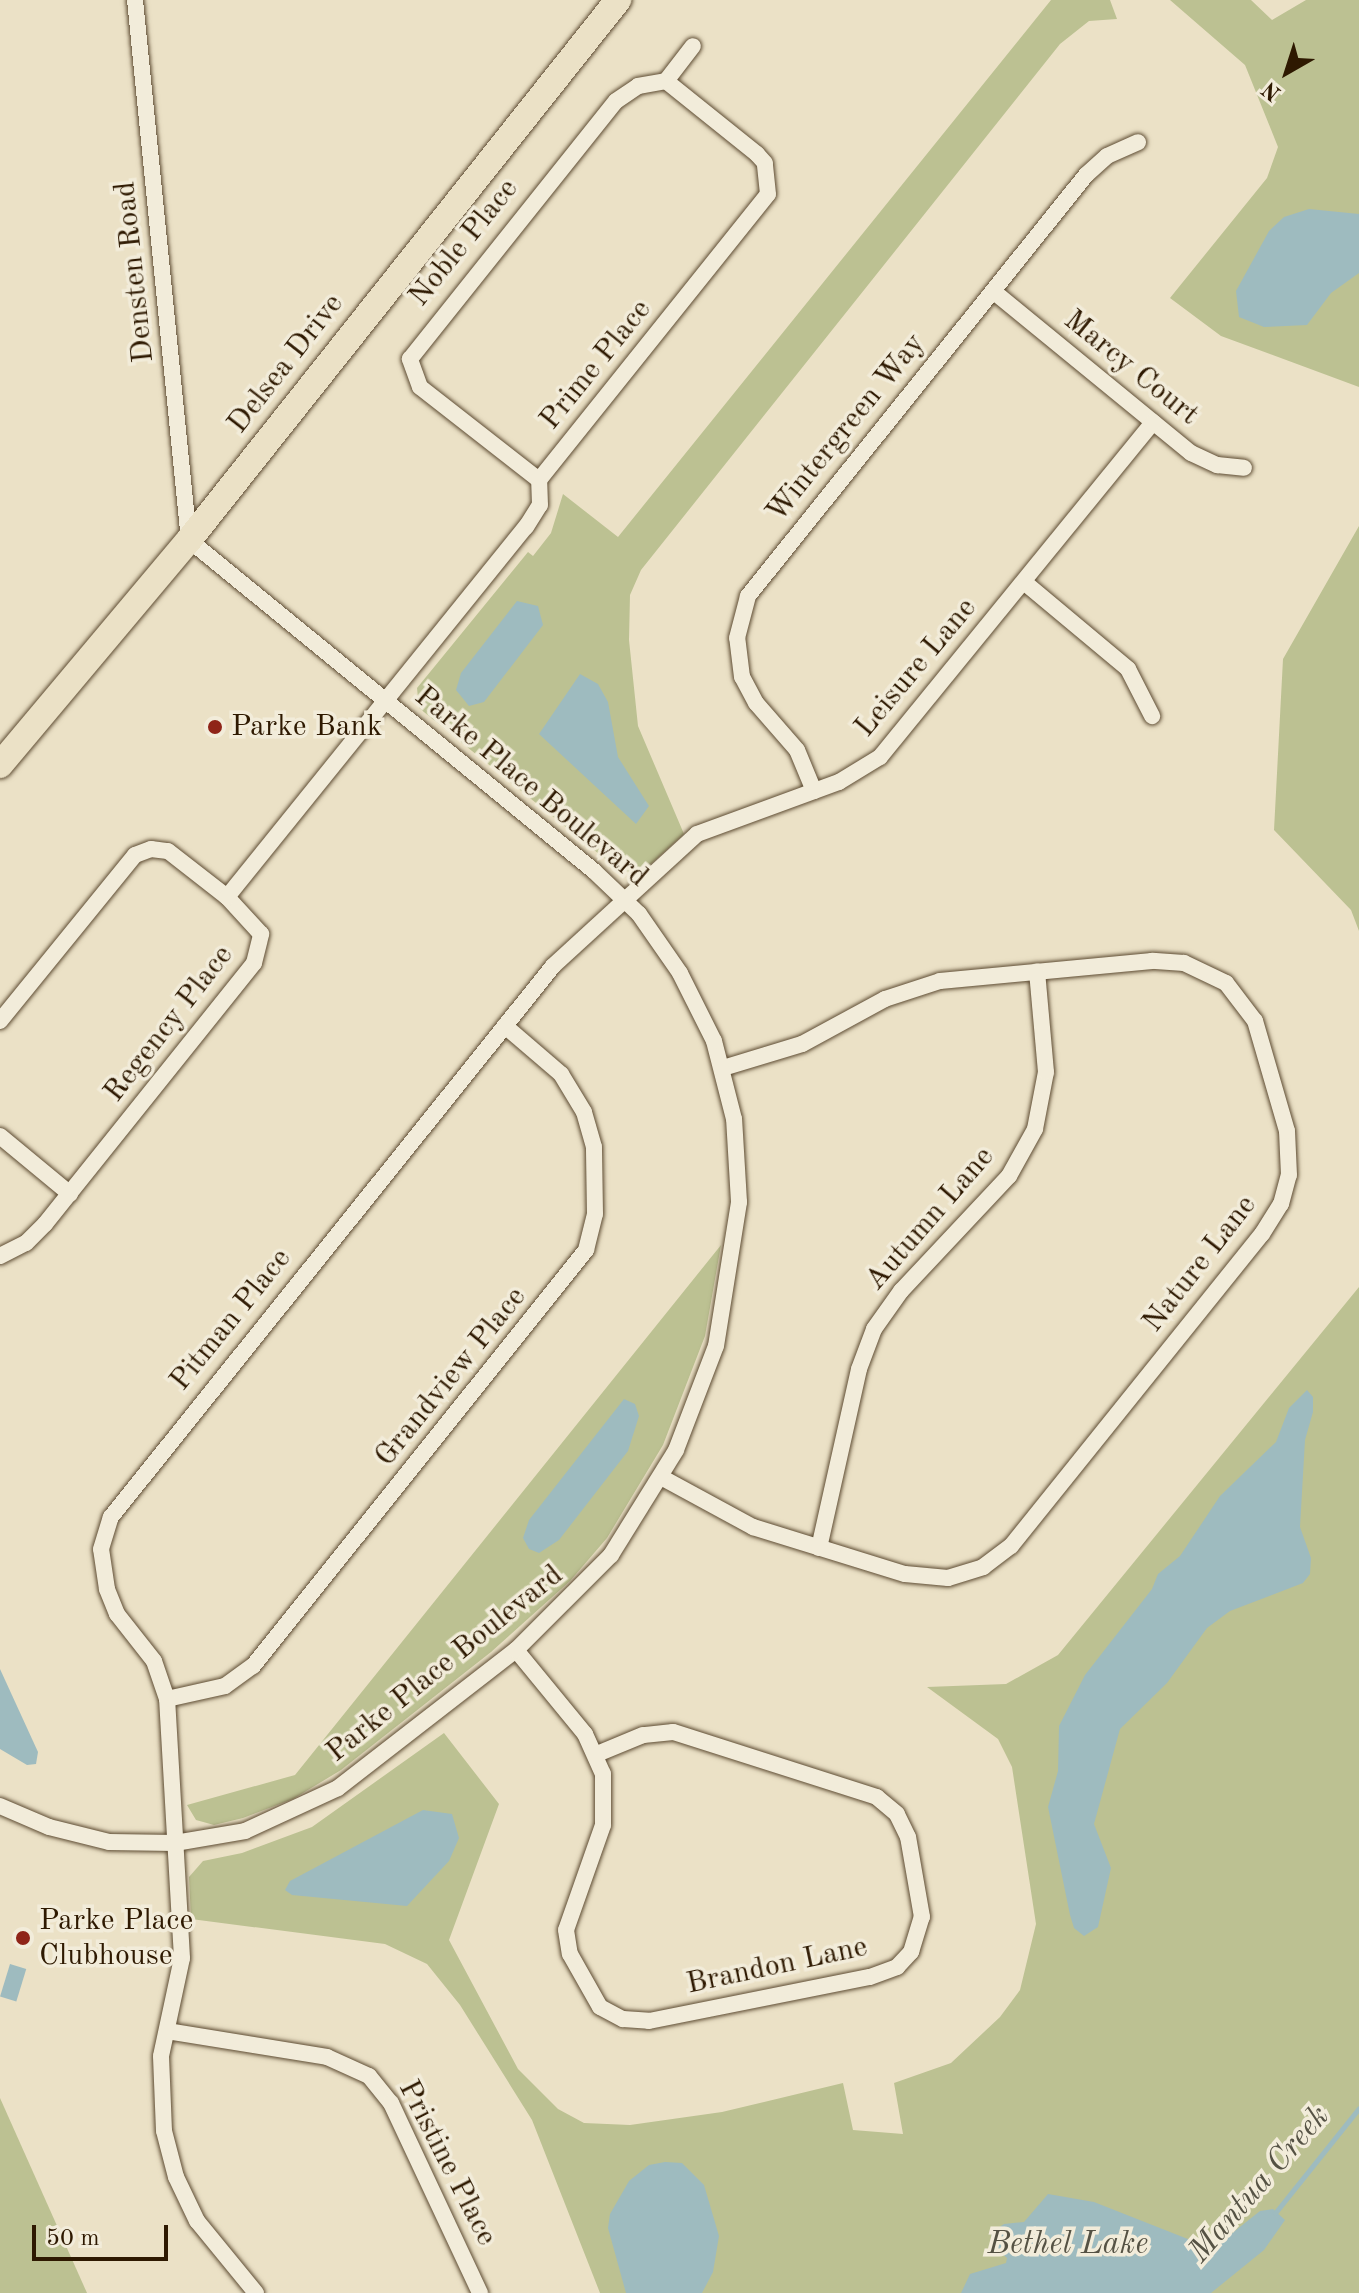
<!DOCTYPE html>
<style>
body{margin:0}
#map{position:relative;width:1359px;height:2293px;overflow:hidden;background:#ebe1c6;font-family:"Old Standard TT",serif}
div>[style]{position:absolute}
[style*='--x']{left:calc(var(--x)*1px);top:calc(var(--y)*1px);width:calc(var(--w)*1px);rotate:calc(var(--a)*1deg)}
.green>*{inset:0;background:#bcc192}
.water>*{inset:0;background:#9ebbbf;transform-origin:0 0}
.stream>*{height:5px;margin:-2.5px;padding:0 2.5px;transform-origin:2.5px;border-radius:2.5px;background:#9ebbbf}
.roads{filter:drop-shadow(0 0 2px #5d4b32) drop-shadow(0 0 2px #5d4b32)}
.street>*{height:16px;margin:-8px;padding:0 8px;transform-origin:8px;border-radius:8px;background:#f2ecda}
.primary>*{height:26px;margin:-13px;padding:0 13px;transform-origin:13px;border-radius:13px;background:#ebe1c6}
.dots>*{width:22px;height:22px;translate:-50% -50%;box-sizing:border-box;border:4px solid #f2ecda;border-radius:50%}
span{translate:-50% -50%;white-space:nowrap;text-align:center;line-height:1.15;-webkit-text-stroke:7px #f2ecda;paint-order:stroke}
.street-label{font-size:30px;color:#2e1901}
.poi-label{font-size:30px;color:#2e1901}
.left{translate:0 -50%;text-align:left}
.water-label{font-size:32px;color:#555244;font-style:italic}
.north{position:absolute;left:1247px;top:32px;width:80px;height:80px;-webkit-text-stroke:6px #f2ecda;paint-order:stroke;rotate:219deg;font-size:22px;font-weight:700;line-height:32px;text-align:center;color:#2e1901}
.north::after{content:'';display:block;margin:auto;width:28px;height:36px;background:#2e1901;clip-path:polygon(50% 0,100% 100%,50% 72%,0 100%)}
.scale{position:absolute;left:32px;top:2225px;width:136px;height:36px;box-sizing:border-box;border:4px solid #2e1901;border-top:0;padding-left:10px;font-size:24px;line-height:28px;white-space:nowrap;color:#2e1901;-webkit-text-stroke:6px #f2ecda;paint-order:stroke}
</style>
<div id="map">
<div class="green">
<i style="clip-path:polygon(1051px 0,1110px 0,1117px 19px,1089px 21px,1060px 44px,641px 570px,630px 595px,629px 640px,638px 726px,684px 834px,642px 872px,620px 871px,419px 708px,417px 688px,528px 552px,533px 556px,551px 533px,563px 494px,618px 537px)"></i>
<i style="clip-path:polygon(1170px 0,1251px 0,1272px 20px,1306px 0,1359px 0,1359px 387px,1221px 336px,1170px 298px,1267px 178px,1278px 147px,1245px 65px)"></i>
<i style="clip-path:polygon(1359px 526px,1359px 931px,1351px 910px,1274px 830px,1283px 659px)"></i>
<i style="clip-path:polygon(721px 1245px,705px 1336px,663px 1445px,607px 1538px,570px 1581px,491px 1652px,341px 1770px,293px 1799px,243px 1818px,214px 1825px,196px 1820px,187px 1805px,295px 1775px)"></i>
<i style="clip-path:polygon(1359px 1287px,1359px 2293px,600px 2293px,532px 2120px,460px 2005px,427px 1964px,385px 1944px,191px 1919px,189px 1877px,203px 1861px,242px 1853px,312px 1827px,444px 1733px,499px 1804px,449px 1940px,518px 2069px,558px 2109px,584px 2123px,630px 2125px,722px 2112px,843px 2083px,853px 2130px,903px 2134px,894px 2083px,951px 2063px,1000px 2017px,1020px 1990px,1036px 1924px,1012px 1767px,998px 1739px,927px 1687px,1006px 1684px,1058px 1655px)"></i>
<i style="clip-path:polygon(0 2098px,87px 2293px,0 2293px)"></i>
</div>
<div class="water">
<i style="clip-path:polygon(1309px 209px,1359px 214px,1359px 273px,1331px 293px,1307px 325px,1264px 327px,1239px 317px,1236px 291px,1269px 231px,1284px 217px)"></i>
<i style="clip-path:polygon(517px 601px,538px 606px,543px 625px,484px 702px,469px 706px,456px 690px,461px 673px)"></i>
<i style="clip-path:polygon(580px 674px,598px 684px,608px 702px,618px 757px,649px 806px,636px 824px,539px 734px)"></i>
<i style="clip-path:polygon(1307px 1390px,1313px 1397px,1313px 1412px,1305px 1440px,1300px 1527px,1311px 1558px,1310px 1574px,1303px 1583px,1230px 1611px,1207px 1628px,1167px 1683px,1120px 1729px,1094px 1824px,1111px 1868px,1098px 1927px,1084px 1936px,1074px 1928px,1070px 1915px,1048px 1807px,1058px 1771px,1059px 1726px,1085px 1675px,1152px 1589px,1158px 1574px,1180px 1556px,1220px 1496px,1276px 1442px,1289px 1408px)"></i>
<i style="clip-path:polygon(624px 1399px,635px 1404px,639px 1416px,628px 1451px,559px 1540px,539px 1553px,529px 1549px,523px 1538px,529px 1520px)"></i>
<i style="clip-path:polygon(0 1669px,38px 1752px,36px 1764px,27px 1765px,0 1749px)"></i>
<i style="clip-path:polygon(423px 1810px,452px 1814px,459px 1838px,449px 1861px,407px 1906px,292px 1895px,285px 1890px,290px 1881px)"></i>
<i style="left:10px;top:1964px;width:17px;height:34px;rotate:17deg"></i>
<i style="clip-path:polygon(665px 2162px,682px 2163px,704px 2185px,719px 2236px,713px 2272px,702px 2293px,626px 2293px,608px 2228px,610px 2214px,629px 2181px,649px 2165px)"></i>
<i style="clip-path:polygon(1048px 2194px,1094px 2202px,1203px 2245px,1221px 2242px,1260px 2211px,1273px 2209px,1285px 2220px,1264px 2250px,1211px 2293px,961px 2293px,970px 2274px,1006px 2263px,1007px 2258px,990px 2243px,992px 2232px,1004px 2224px,1024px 2222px)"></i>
</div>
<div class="stream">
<i style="--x:1275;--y:2213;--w:134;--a:-51.3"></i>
</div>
<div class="roads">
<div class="street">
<i style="--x:993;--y:291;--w:256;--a:39.3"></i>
<i style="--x:1191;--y:453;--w:29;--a:25"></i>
<i style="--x:1217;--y:465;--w:27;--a:6"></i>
<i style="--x:539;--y:480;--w:151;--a:-142"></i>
<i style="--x:420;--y:387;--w:30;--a:-110"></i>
<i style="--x:410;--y:359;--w:330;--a:-51.4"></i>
<i style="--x:616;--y:101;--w:27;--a:-34"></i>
<i style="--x:638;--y:86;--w:28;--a:-10"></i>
<i style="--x:666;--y:81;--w:44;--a:-52.4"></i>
<i style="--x:1024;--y:582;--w:136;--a:39.9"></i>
<i style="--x:1128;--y:669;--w:53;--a:62.9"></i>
<i style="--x:814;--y:791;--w:44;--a:-112.5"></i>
<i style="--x:797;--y:750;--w:62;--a:-131.1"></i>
<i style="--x:756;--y:703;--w:30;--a:-118"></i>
<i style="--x:742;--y:677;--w:39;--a:-97"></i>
<i style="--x:737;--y:638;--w:43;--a:-75.3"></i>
<i style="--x:748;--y:596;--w:540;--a:-51.24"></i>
<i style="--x:1086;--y:175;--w:28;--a:-42"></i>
<i style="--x:1107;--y:156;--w:34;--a:-24"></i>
<i style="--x:0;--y:1021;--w:214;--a:-50.9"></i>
<i style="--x:135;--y:855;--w:17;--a:-21"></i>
<i style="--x:151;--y:849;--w:17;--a:7"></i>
<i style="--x:168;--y:851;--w:75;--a:37.9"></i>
<i style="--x:0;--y:1136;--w:91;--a:39.6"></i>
<i style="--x:0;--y:1256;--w:29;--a:-27"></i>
<i style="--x:26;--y:1243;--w:27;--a:-45"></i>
<i style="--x:45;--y:1224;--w:334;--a:-51.3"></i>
<i style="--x:254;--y:963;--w:30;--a:-76"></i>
<i style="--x:261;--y:934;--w:50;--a:-132.6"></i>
<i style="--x:227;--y:897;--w:476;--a:-51.1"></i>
<i style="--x:526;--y:527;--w:26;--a:-58"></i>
<i style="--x:540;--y:505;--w:25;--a:-92"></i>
<i style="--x:539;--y:480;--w:366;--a:-51.3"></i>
<i style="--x:768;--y:194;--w:31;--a:-96"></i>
<i style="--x:765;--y:163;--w:12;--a:-132"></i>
<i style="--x:757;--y:154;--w:117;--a:-141.3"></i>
<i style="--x:661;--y:1477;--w:105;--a:28.5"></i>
<i style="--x:753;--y:1527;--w:159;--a:17.2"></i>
<i style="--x:905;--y:1574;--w:43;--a:5.3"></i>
<i style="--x:948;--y:1578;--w:37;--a:-17"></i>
<i style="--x:983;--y:1567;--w:35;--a:-37"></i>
<i style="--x:1011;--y:1546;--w:400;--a:-51.2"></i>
<i style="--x:1262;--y:1234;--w:36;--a:-58"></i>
<i style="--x:1281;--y:1204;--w:30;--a:-75"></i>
<i style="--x:1289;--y:1175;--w:44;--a:-92.6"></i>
<i style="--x:1287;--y:1131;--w:115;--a:-106.2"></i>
<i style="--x:1255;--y:1021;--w:48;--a:-127.3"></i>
<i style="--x:1226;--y:983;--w:47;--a:-154.5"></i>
<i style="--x:1184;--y:963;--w:32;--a:-176"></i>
<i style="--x:1152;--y:961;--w:213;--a:174.6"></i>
<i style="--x:940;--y:981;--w:58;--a:161.9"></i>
<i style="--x:885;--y:999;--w:94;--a:151.5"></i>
<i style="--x:802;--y:1044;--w:83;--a:163.1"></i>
<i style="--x:819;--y:1548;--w:183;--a:-77.4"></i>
<i style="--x:859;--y:1369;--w:43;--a:-69.4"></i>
<i style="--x:874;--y:1329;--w:47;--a:-54.6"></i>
<i style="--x:901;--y:1291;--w:158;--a:-46.8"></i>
<i style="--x:1009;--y:1176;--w:54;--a:-61"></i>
<i style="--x:1035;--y:1129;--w:58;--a:-79.1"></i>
<i style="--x:1046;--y:1072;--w:101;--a:-95.1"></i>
<i style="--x:516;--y:1650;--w:109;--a:50.6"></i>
<i style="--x:585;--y:1734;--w:44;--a:65.8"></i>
<i style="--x:603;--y:1774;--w:51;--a:90"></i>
<i style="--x:603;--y:1825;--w:111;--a:109.4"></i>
<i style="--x:566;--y:1930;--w:24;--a:81"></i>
<i style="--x:570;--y:1954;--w:61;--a:60.5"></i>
<i style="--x:600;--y:2007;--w:26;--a:28"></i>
<i style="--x:623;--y:2019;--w:26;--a:4"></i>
<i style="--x:649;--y:2021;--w:225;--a:-11.3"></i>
<i style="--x:870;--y:1977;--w:29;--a:-20"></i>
<i style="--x:897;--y:1967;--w:21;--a:-47"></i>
<i style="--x:911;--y:1952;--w:37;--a:-73"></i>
<i style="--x:922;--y:1917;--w:81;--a:-99.9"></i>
<i style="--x:908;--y:1837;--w:25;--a:-116"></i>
<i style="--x:897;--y:1814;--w:26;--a:-140"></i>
<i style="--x:877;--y:1797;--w:214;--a:-162.3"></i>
<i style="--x:673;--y:1732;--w:30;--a:174"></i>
<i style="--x:643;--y:1735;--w:50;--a:157.6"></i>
<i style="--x:167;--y:1699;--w:59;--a:-12.6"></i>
<i style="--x:225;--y:1686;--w:34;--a:-36"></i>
<i style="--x:253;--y:1666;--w:533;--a:-51.32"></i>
<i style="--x:586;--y:1250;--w:37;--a:-76"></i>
<i style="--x:595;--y:1214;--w:67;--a:-90.9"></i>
<i style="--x:594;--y:1147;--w:36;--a:-106"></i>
<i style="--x:584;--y:1112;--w:44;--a:-121.2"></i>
<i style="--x:561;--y:1074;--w:74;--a:-139.4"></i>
<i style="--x:0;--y:1806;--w:53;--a:23.2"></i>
<i style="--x:49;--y:1827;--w:62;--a:14"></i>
<i style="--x:109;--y:1842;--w:66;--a:0.9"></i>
<i style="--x:175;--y:1843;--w:71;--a:-9.7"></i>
<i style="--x:245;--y:1831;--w:102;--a:-24.8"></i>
<i style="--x:338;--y:1788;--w:225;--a:-37.8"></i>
<i style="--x:516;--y:1650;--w:134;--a:-45"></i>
<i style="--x:611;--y:1555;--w:123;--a:-58.2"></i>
<i style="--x:676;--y:1450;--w:111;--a:-69"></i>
<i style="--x:716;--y:1346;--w:146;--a:-80.9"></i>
<i style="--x:739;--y:1202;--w:83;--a:-93.4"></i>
<i style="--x:734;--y:1119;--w:81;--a:-104.4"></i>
<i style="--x:714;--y:1041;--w:76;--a:-116.6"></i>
<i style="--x:680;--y:973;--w:72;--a:-124.8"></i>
<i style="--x:639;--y:914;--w:62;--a:-136.3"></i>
<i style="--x:594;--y:871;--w:523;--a:-140.74"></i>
<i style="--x:189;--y:540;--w:543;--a:-95.71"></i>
<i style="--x:167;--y:2031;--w:162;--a:9.2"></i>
<i style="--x:327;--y:2057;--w:46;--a:24.3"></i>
<i style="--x:369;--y:2076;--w:35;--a:51"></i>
<i style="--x:391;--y:2103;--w:210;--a:64.9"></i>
<i style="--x:256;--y:2293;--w:93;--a:-129.3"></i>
<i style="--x:197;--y:2221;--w:49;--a:-115.5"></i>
<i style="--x:176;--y:2177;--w:48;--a:-104.6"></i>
<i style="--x:164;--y:2131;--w:75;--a:-92.3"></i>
<i style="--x:161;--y:2056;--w:100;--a:-77.9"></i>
<i style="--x:182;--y:1958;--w:259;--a:-93.3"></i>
<i style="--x:167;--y:1699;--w:40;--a:-108.9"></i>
<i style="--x:154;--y:1661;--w:60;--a:-128.2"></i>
<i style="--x:117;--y:1614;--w:27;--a:-112"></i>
<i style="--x:107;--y:1589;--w:40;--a:-98.5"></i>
<i style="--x:101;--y:1549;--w:34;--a:-73"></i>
<i style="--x:111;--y:1517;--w:706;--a:-51.26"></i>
<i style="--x:553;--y:966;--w:195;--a:-42.5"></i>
<i style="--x:697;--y:834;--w:151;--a:-20.1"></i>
<i style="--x:839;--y:782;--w:48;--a:-31.4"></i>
<i style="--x:880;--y:757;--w:432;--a:-50.8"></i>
</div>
<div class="primary">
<i style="--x:0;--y:765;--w:294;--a:-50"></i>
<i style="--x:189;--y:540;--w:690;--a:-51.53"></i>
</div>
</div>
<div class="dots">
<i style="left:215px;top:727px;background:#8f2418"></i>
<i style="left:23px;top:1938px;background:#8f2418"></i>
</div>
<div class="street-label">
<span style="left:464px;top:243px;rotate:-51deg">Noble Place</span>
<span style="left:135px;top:272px;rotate:-96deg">Densten Road</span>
<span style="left:286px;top:364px;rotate:-52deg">Delsea Drive</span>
<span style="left:596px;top:365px;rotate:-51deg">Prime Place</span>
<span style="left:1131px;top:368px;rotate:39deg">Marcy Court</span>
<span style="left:846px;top:428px;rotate:-51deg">Wintergreen Way</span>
<span style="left:916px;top:668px;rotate:-50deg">Leisure Lane</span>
<span style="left:531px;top:787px;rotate:40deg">Parke Place Boulevard</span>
<span style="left:169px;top:1024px;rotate:-52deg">Regency Place</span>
<span style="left:930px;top:1219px;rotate:-49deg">Autumn Lane</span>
<span style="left:1200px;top:1264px;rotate:-52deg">Nature Lane</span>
<span style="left:231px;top:1320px;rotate:-51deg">Pitman Place</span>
<span style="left:451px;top:1377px;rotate:-51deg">Grandview Place</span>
<span style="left:445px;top:1664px;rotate:-39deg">Parke Place Boulevard</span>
<span style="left:777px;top:1966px;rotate:-12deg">Brandon Lane</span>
<span style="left:447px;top:2163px;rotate:63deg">Pristine Place</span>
</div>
<div class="poi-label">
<span class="left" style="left:231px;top:727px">Parke Bank</span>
<span class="left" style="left:39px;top:1938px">Parke Place<br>Clubhouse</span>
</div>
<div class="water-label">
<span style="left:1260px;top:2185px;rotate:-49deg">Mantua Creek</span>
<span style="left:1068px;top:2245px">Bethel Lake</span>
</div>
<div class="north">N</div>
<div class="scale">50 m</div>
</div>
